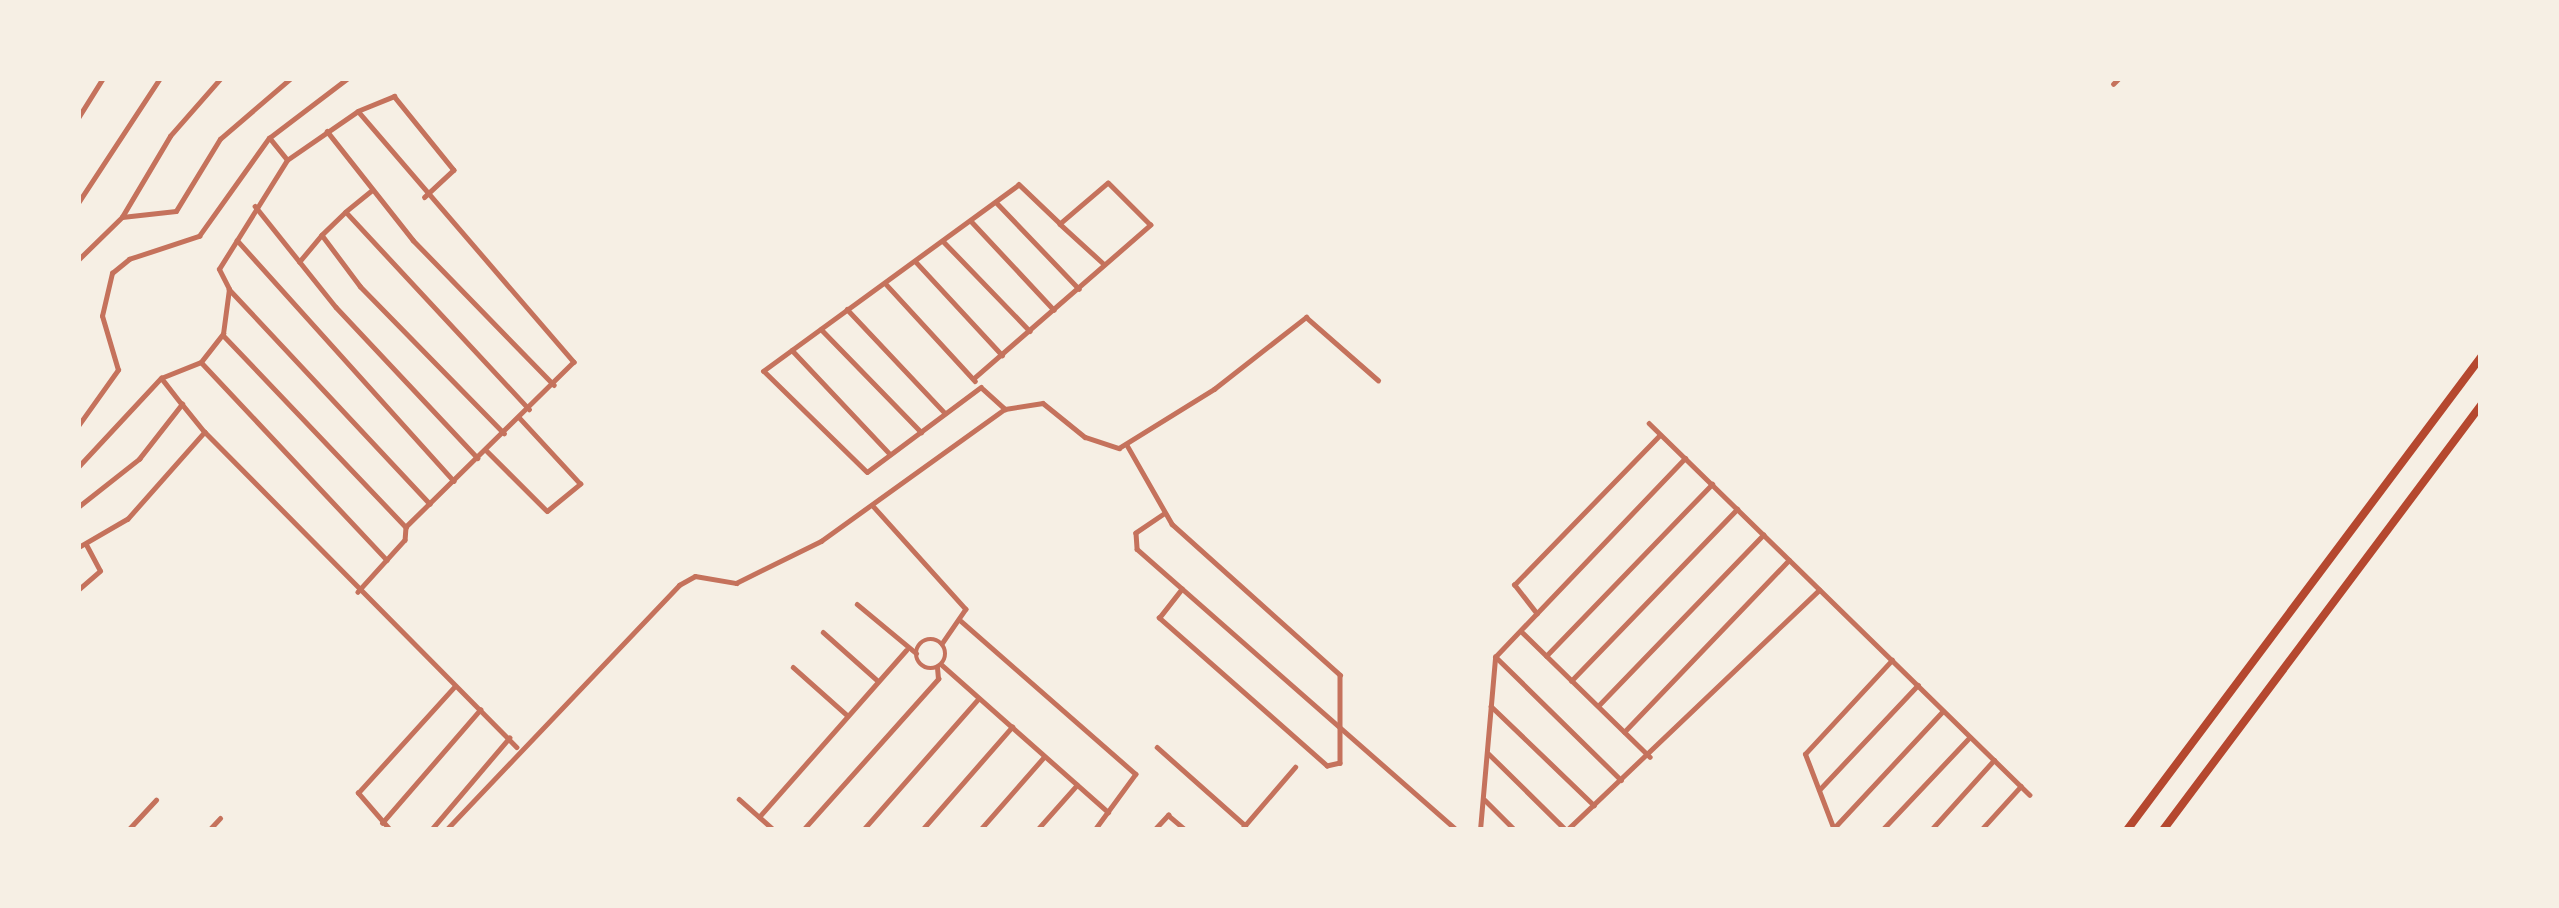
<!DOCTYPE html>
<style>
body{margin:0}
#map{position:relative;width:2559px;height:908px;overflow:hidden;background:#f6efe4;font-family:"DejaVu Sans",sans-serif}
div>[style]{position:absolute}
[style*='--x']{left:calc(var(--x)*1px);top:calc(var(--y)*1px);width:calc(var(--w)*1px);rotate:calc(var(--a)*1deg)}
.minor>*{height:4.5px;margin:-2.25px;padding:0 2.25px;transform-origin:2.25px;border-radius:2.25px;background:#c5725c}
.minor>.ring{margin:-2.25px;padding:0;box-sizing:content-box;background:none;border:4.5px solid #c5725c;border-radius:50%}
.motorway>*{height:8px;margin:-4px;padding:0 4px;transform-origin:4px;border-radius:4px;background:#b5482f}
span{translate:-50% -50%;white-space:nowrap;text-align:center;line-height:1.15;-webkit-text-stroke:9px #f6efe4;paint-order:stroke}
.frame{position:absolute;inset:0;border:81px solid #f6efe4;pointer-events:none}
</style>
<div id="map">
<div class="minor">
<i style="--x:2113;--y:84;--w:8;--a:-45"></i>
<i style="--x:360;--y:110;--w:37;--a:-22"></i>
<i style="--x:394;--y:96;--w:95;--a:51"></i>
<i style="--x:454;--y:170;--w:40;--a:137"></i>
<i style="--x:78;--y:118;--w:47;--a:-58"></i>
<i style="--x:327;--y:131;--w:139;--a:51.7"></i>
<i style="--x:413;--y:240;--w:202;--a:45.8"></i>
<i style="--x:287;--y:160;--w:86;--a:-34.6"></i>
<i style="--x:358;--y:111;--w:331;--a:49.3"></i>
<i style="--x:574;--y:362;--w:235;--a:135.5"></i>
<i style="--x:406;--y:527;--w:13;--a:94"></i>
<i style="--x:405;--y:540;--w:70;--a:132.1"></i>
<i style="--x:373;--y:190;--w:35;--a:141"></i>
<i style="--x:346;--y:212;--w:269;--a:47.1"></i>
<i style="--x:996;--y:202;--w:120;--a:46.3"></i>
<i style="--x:78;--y:203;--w:149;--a:-56.7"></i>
<i style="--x:255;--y:206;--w:129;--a:51.3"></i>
<i style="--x:336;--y:307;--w:207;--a:46.8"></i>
<i style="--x:345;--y:213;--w:32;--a:136"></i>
<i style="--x:322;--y:235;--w:64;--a:53.3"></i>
<i style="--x:360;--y:286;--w:206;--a:45.6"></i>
<i style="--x:122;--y:217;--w:54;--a:-6.3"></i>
<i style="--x:176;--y:211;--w:84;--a:-58.6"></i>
<i style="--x:220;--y:139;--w:94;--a:-40.7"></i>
<i style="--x:972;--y:222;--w:120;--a:47"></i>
<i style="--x:1060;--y:224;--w:59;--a:42.3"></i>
<i style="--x:237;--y:240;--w:324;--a:48"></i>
<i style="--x:943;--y:241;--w:125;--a:46"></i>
<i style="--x:78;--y:260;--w:62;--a:-44.3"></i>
<i style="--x:122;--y:217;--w:94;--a:-59.3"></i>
<i style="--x:170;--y:136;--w:77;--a:-48.7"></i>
<i style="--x:299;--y:262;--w:35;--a:-50"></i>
<i style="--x:916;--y:262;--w:127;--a:47.2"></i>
<i style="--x:885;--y:283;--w:133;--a:47.4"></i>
<i style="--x:229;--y:289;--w:294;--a:46.9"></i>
<i style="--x:847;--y:309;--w:143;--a:46.7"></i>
<i style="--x:821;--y:329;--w:144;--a:45.8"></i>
<i style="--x:224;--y:336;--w:264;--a:46.4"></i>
<i style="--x:792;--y:350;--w:143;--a:46.7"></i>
<i style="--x:78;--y:361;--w:13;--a:90"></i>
<i style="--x:202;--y:363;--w:270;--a:46.8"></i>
<i style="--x:973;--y:379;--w:235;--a:-41"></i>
<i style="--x:1150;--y:225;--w:59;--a:-135"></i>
<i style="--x:1108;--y:183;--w:63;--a:139.5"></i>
<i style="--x:1060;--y:224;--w:57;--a:-136.4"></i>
<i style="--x:1019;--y:185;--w:316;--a:143.9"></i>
<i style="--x:764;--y:371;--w:144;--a:44.4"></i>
<i style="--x:867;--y:472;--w:142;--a:-36.7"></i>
<i style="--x:163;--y:380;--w:31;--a:52"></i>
<i style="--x:983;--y:389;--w:30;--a:42"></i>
<i style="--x:1649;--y:423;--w:532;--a:44.32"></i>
<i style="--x:78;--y:426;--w:69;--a:-54.5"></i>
<i style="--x:118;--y:370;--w:56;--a:-106.5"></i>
<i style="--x:102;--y:316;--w:44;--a:-76.9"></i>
<i style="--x:112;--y:273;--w:22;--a:-39"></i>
<i style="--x:129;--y:259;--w:74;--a:-18.2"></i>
<i style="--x:199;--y:236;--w:120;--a:-54.5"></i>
<i style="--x:269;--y:138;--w:99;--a:-37.2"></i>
<i style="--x:205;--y:432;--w:443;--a:45.3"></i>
<i style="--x:1127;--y:445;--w:91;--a:60.3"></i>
<i style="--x:1172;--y:524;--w:226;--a:41.9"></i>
<i style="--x:1340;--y:675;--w:88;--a:90"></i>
<i style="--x:1340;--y:763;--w:13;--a:167"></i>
<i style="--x:1327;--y:766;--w:224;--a:-138.6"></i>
<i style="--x:1159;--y:618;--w:37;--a:-52"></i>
<i style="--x:486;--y:450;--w:86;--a:45"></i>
<i style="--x:547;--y:511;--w:43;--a:-39.3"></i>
<i style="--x:580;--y:484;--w:90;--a:-132.7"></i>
<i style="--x:78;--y:467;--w:122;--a:-47"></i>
<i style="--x:161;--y:378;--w:43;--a:-21.8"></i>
<i style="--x:201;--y:362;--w:36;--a:-52"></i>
<i style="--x:223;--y:334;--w:45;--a:-82.4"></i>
<i style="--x:229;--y:289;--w:22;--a:-117"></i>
<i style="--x:219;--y:269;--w:128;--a:-58"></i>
<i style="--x:287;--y:160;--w:28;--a:-129"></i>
<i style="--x:78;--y:507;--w:78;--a:-38.2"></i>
<i style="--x:139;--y:459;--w:70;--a:-52"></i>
<i style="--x:182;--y:404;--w:36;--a:51"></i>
<i style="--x:205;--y:432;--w:116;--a:131.5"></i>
<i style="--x:128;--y:519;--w:58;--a:149.9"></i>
<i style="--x:874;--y:507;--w:137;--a:48"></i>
<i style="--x:966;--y:609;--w:42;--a:124.4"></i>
<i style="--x:1164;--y:514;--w:34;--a:146"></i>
<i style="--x:1136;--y:533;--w:16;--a:86"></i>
<i style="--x:1137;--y:549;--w:426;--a:41.3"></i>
<i style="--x:78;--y:590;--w:29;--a:-41"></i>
<i style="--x:100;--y:571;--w:30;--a:-118"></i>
<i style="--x:857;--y:604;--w:77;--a:39.7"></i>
<i style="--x:1537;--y:614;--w:37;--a:-128"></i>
<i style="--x:1514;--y:585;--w:209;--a:-45.8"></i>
<i style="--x:961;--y:621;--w:232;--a:41.2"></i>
<i style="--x:1136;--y:774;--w:69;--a:126.2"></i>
<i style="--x:1521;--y:631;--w:180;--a:44.3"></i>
<i style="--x:823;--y:632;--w:72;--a:41.6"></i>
<i class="ring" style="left:916px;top:639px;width:25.5px;height:25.5px"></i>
<i style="--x:1546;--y:656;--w:239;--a:-46"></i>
<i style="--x:1497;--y:658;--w:174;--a:44.5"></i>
<i style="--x:942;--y:665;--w:222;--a:41.5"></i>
<i style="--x:793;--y:667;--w:72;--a:41.6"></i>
<i style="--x:1571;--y:681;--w:239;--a:-46"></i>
<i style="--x:1491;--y:706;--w:143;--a:43.9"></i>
<i style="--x:1598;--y:706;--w:238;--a:-46"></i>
<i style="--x:1624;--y:732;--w:238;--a:-46.2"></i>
<i style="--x:1157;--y:747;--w:118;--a:41.6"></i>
<i style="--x:1489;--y:754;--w:108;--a:44.6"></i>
<i style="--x:1819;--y:790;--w:144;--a:-46.7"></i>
<i style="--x:739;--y:799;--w:47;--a:41.5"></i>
<i style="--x:1485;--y:800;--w:42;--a:45"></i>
<i style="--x:759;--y:817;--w:222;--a:-48.6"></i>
<i style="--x:382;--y:823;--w:150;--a:-49.1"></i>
<i style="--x:1833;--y:829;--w:161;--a:-47"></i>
<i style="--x:128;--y:830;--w:41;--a:-47"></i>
<i style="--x:209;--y:830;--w:16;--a:-47"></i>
<i style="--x:390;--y:830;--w:49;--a:-130.9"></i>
<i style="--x:358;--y:793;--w:144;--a:-47.8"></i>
<i style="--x:431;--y:830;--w:121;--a:-49.7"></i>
<i style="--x:446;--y:830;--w:338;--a:-46.4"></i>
<i style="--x:679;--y:585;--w:18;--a:-29"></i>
<i style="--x:695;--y:576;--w:42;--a:9.7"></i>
<i style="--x:736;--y:583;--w:95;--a:-26.3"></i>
<i style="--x:821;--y:541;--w:226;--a:-35.7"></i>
<i style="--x:1005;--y:409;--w:38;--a:-9"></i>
<i style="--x:1043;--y:403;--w:54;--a:39"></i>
<i style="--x:1085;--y:437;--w:36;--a:18"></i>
<i style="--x:1119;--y:448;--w:112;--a:-31.8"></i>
<i style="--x:1214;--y:389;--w:117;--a:-38"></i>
<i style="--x:1306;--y:317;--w:96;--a:41.2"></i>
<i style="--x:803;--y:830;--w:203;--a:-48.2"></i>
<i style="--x:938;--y:679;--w:11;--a:-95"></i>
<i style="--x:863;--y:830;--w:174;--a:-48.7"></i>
<i style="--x:922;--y:830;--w:137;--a:-48.9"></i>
<i style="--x:980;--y:830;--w:96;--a:-48.8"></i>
<i style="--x:1037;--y:830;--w:60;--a:-48.4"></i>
<i style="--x:1154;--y:830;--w:21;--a:-47"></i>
<i style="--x:1168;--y:815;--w:23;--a:40"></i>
<i style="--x:1241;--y:830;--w:83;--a:-49.4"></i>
<i style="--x:1480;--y:830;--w:174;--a:-85"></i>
<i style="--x:1495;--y:657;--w:275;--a:-46.3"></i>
<i style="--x:1567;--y:830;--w:348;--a:-43.6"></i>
<i style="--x:1834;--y:830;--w:81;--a:-110.9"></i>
<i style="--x:1805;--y:754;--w:128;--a:-47.2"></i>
<i style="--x:1882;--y:830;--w:127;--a:-46.6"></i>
<i style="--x:1931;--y:830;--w:94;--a:-48"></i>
<i style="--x:1981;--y:830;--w:59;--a:-47.7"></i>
</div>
<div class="motorway">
<i style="--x:2127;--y:830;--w:591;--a:-53.19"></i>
<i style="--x:2163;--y:830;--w:531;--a:-53.19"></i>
</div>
<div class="frame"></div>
</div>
